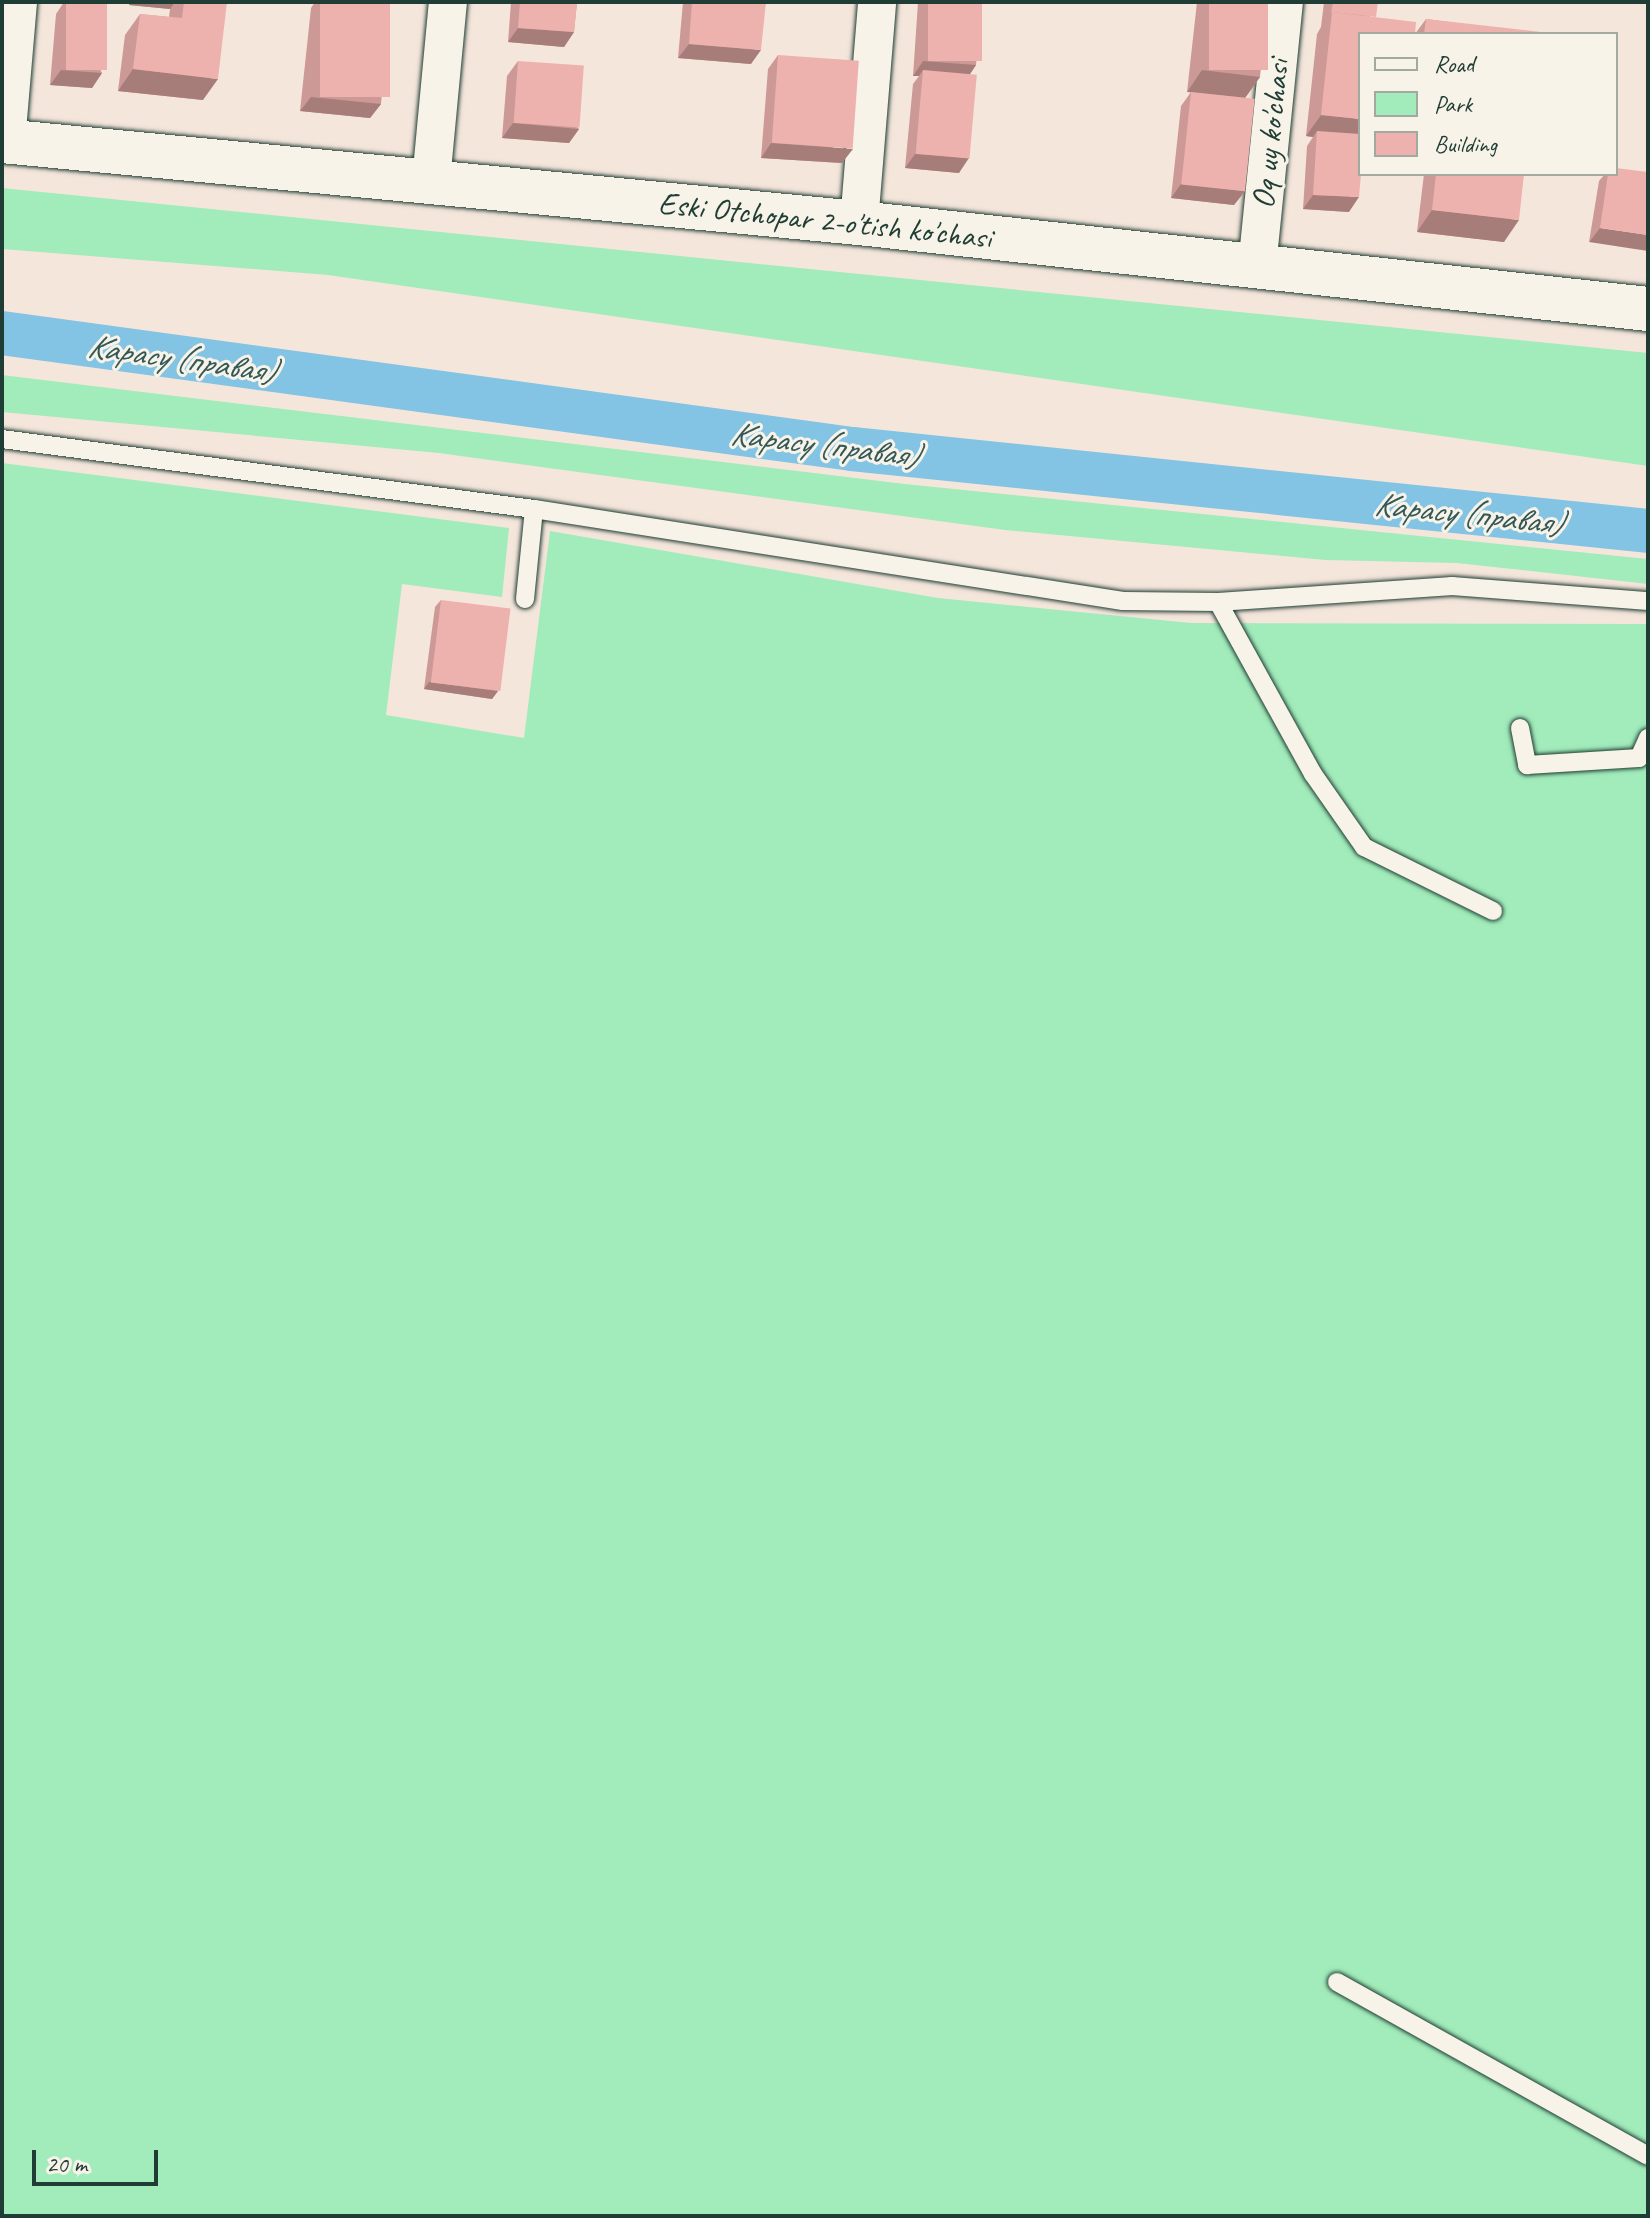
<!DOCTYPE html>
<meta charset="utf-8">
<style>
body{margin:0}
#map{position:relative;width:1650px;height:2218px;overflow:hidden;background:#f5e6dc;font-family:Caveat,sans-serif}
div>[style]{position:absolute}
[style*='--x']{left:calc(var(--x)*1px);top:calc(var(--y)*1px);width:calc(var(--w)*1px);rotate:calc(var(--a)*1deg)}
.green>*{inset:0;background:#a2ecbb}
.canal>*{height:44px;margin:-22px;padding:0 22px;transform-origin:22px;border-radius:22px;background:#83c3e3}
.roads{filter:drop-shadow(0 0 2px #1f3d34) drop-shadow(0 0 2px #1f3d34)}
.lane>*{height:18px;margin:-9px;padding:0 9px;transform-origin:9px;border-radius:9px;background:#f7f3e8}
.street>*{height:38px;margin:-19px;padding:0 19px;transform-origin:19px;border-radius:19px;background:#f7f3e8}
.secondary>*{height:44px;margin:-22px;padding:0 22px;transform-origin:22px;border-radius:22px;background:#f7f3e8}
.wall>*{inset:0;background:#cd9996}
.shaded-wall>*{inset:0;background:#a77d7a}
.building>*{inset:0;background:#eeb2ae;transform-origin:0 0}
span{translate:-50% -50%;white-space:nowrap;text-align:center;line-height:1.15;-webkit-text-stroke:6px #f7f3e8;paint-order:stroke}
.street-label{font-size:32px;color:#1f3d34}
.water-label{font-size:34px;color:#335857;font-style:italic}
.frame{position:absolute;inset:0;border:4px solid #1f3d34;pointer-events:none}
.legend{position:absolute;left:1358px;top:32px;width:260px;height:144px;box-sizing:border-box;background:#f7f3e8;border:2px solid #a1aaa0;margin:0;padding:10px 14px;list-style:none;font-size:24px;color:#1f3d34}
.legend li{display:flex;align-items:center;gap:16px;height:40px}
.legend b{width:40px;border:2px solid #a1aaa0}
.scale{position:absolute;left:32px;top:2150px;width:126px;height:36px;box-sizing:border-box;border:4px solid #1f3d34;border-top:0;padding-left:10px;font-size:24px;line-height:28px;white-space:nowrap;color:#1f3d34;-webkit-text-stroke:6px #f7f3e8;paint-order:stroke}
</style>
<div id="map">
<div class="green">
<i style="clip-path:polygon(2px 188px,1648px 353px,1648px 466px,328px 275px,2px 249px)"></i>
<i style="clip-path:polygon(2px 375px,905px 484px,1648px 559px,1648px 584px,1457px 563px,1325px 560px,1005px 530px,439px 453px,2px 412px)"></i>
<i style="clip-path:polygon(2px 463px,509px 528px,502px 597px,402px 584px,386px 715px,524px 738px,550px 531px,938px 598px,1191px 623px,1648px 624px,1648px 2216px,2px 2216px)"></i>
</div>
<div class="canal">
<i style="--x:2;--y:333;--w:858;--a:7.77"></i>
<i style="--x:852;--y:449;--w:800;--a:5.88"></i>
</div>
<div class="roads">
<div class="lane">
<i style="--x:2;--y:439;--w:537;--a:7.5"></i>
<i style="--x:534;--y:509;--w:596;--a:8.88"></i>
<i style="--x:1123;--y:601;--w:95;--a:0.6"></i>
<i style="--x:525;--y:599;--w:90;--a:-84.3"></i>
<i style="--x:1520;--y:728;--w:38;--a:79"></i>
<i style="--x:1527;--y:765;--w:112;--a:-3.6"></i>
<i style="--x:1639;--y:758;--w:22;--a:-66"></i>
<i style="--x:1493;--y:911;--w:144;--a:-153.6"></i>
<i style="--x:1364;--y:847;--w:89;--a:-124.9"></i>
<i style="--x:1313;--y:774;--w:196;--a:-118.9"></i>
<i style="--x:1218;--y:602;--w:235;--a:-3.9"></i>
<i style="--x:1452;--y:586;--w:197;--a:4.4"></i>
<i style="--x:1337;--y:1982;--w:356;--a:29.2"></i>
</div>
<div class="street">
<i style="--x:6;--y:142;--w:141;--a:-85.1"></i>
<i style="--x:431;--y:181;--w:180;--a:-84.6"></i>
<i style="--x:859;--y:223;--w:222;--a:-85.3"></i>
<i style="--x:1257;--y:267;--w:266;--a:-84.2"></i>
</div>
<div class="secondary">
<i style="--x:2;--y:141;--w:861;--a:5.47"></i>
<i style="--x:859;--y:223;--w:794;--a:6.22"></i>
</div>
</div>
<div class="wall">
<i style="clip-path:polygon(64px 2px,66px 2px,102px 73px,92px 88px,50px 85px,56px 14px)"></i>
<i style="clip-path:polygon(129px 2px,227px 2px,203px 100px,118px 91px,125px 35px,140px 14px,169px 17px,170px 9px,129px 5px)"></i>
<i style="clip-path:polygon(315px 2px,390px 2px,381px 104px,370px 118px,300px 111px,311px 8px)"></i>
<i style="clip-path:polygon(511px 2px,577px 2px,574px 32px,564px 47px,508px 42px)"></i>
<i style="clip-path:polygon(683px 2px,766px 2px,751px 64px,678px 58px)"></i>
<i style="clip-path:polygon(918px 2px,982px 2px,976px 65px,970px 74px,959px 173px,905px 168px,913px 84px,919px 76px,913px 76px)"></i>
<i style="clip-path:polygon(1197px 2px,1268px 2px,1260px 77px,1245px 98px,1245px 191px,1234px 205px,1171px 198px,1181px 106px,1191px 92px,1187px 92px)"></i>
<i style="clip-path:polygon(1324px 2px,1378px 2px,1360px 34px,1349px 212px,1303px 209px,1307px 146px,1313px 137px,1306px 136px,1317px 34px,1321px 27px)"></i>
<i style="clip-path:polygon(1426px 19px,1541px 34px,1415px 34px)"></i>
<i style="clip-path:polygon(778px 55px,842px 163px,761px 158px,768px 69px)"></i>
<i style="clip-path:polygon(518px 61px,579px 129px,569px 143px,502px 138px,507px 76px)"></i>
<i style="clip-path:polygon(1648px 172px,1589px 242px,1599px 181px,1605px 174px)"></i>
<i style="clip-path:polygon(1424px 174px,1524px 174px,1504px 242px,1417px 232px)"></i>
<i style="clip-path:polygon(441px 600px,498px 691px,492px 699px,424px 689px,435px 607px)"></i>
</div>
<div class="shaded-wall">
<i style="clip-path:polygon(131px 2px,175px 2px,170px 9px,129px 5px)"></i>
<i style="clip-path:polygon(518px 28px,574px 32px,564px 47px,508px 42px)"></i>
<i style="clip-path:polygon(689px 44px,761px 50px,751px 64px,678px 58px)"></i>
<i style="clip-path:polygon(923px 61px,976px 65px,966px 80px,923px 70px,919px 76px,913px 76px)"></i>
<i style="clip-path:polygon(133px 69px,218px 79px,203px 100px,118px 91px)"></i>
<i style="clip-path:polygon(61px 70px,102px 73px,92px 88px,50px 85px)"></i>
<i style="clip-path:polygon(1202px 70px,1260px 77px,1245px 98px,1187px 92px)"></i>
<i style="clip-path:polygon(311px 97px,381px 104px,370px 118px,300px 111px)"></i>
<i style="clip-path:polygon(1321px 115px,1360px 119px,1360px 142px,1317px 131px,1313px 137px,1306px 136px)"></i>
<i style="clip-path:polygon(513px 123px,579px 129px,569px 143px,502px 138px)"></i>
<i style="clip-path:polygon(771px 143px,853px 149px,842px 163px,761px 158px)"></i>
<i style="clip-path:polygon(915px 154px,969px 158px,959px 173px,905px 168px)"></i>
<i style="clip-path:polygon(1181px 184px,1245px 191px,1234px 205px,1171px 198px)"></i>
<i style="clip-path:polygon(1313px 195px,1359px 197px,1349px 212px,1303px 209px)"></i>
<i style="clip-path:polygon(1432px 210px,1519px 220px,1504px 242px,1417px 232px)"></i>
<i style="clip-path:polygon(1600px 228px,1648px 235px,1648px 251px,1589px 242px)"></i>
<i style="clip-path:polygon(429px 682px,498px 691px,492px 699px,424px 689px)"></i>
</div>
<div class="building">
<i style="left:66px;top:2px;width:41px;height:68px"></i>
<i style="clip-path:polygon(184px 2px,227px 2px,218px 79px,133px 69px,140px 14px,182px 18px)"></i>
<i style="left:320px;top:2px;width:70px;height:95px"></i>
<i style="clip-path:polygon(520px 2px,577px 2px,574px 32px,518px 28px)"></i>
<i style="clip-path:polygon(692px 2px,766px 2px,761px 50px,689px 44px)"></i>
<i style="left:928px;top:2px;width:54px;height:59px"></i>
<i style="left:1209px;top:2px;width:59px;height:68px"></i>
<i style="clip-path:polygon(1333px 2px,1378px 2px,1376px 17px,1332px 12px,1331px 14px)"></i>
<i style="clip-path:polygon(1332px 12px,1416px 22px,1415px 34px,1360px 34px,1360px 119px,1321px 115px)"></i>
<i style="clip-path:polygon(1426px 19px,1541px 32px,1541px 34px,1424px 34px)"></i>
<i style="left:778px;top:55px;width:81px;height:88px;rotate:4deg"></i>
<i style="left:518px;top:61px;width:66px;height:62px;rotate:4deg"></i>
<i style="left:923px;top:70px;width:54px;height:84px;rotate:5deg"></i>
<i style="left:1191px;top:92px;width:64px;height:93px;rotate:6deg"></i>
<i style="clip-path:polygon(1317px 131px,1360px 134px,1361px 174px,1359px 197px,1313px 195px)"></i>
<i style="clip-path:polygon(1616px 168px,1648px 172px,1648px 235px,1600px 228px,1608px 174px,1616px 174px)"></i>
<i style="clip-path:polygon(1436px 174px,1524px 174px,1519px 220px,1432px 210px)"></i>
<i style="left:441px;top:600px;width:70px;height:83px;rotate:7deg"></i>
</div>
<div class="street-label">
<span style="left:1271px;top:134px;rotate:-84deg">Oq uy ko'chasi</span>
<span style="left:825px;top:221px;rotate:6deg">Eski Otchopar 2-o'tish ko'chasi</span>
</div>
<div class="water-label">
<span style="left:181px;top:358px;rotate:8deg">Карасу (правая)</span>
<span style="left:824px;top:444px;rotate:7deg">Карасу (правая)</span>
<span style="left:1468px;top:513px;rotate:6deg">Карасу (правая)</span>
</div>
<div class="frame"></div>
<ul class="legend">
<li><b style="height:10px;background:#f7f3e8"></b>Road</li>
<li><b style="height:22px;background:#a2ecbb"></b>Park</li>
<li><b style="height:22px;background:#eeb2ae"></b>Building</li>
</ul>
<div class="scale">20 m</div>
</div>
